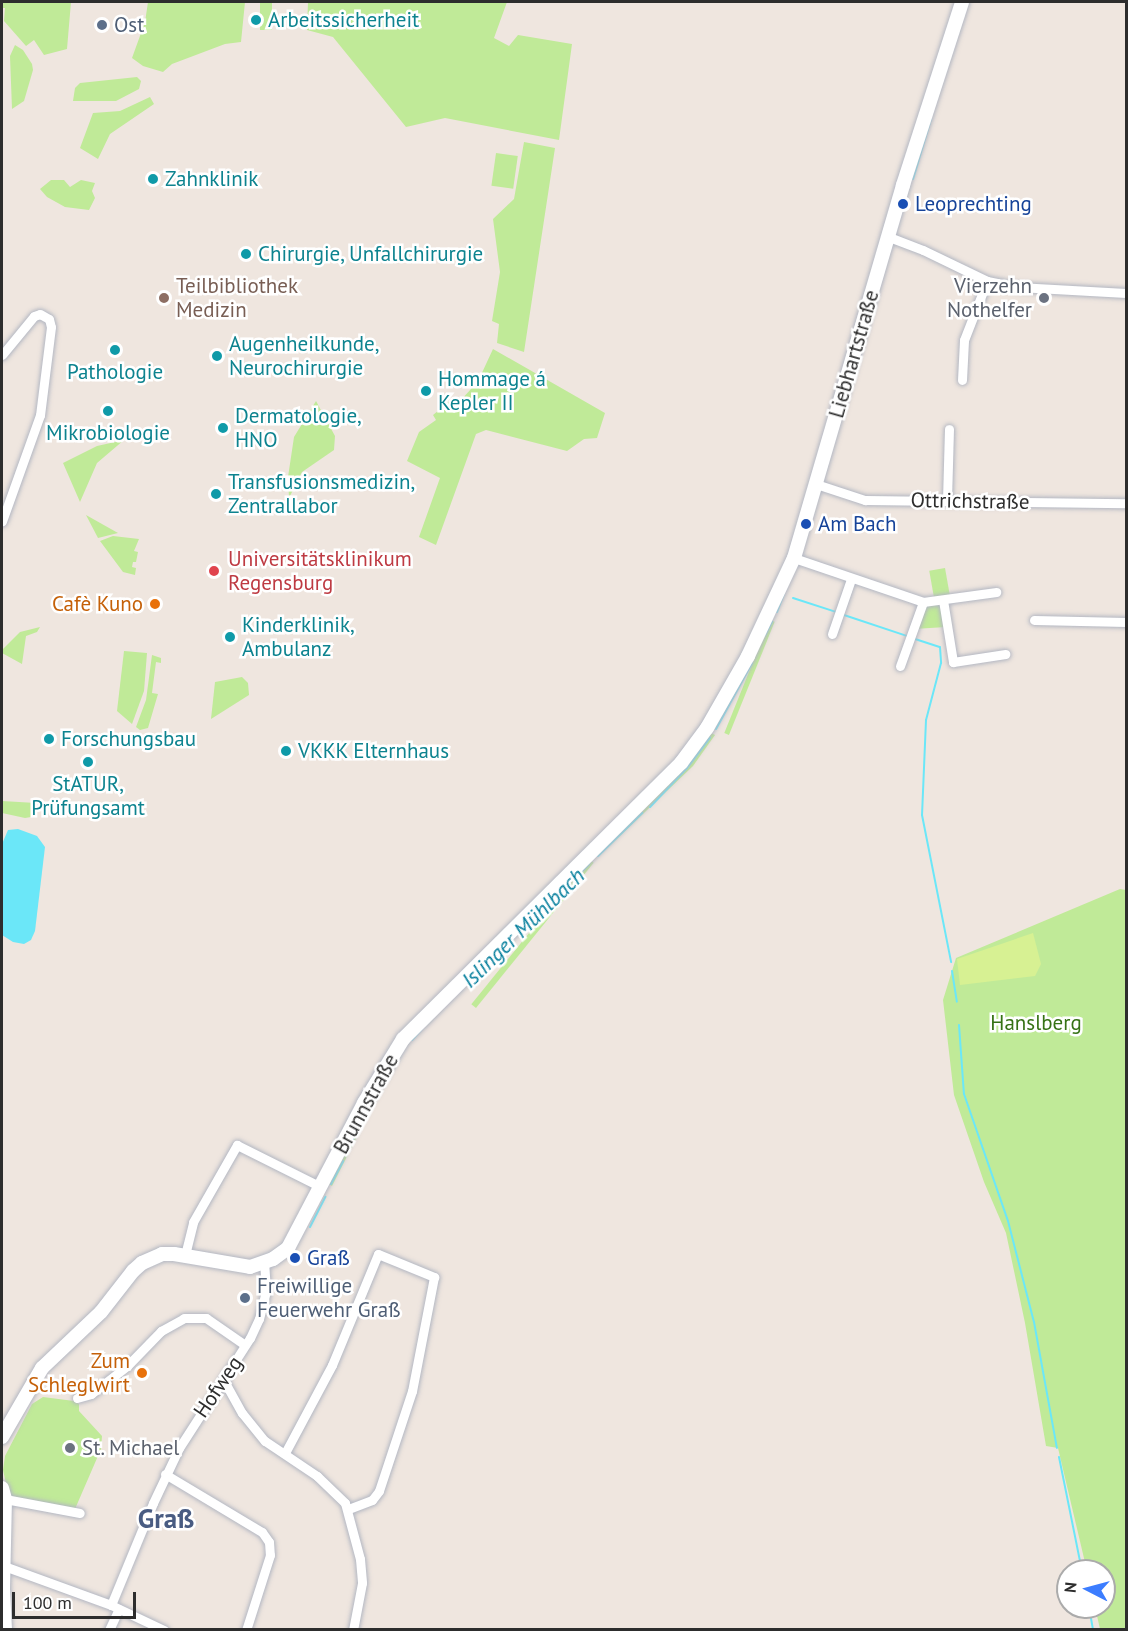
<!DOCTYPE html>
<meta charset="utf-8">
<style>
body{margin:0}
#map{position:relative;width:1128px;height:1631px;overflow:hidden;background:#efe6df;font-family:"PT Sans",sans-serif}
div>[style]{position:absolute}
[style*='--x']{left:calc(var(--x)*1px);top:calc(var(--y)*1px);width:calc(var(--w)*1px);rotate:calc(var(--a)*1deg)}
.green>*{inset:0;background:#c0ea98;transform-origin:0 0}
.pitch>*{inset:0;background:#d7f193}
.water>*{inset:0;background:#6be7f8}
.stream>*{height:2px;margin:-1px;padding:0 1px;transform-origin:1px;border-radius:1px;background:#6be7f8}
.roads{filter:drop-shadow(0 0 2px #b3b7c2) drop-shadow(0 0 2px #b3b7c2)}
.street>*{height:9px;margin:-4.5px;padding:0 4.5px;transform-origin:4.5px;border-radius:4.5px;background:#fff}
.secondary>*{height:14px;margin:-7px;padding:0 7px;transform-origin:7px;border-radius:7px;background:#fff}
.dots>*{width:16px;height:16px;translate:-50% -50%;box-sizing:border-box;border:3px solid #fff;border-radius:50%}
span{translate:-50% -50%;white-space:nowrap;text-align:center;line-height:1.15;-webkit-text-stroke:5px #fff;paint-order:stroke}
.culture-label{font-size:21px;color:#0d838f}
.left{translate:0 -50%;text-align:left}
.service-label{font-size:21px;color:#4e5e75}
.transit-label{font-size:21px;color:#164399}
.education-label{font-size:21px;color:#785e54}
.worship-label{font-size:21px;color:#5b616d}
.right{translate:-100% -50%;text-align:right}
.street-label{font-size:21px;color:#2d2d2d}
.health-label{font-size:21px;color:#be3a42}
.food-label{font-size:21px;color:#c56008}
.park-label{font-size:21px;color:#367215}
.water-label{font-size:22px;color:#047e9c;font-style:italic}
.district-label{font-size:27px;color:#495c82;font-weight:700}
.frame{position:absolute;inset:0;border:3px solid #2d2d2d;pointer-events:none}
.north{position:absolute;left:1056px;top:1559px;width:60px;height:60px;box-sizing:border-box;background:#fff;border:2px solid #ababab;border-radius:50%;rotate:276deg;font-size:16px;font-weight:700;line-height:24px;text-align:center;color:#2d2d2d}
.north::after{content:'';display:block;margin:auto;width:21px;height:27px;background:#3c7dff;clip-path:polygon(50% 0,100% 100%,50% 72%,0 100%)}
.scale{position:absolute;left:12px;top:1592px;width:124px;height:27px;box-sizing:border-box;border:3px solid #2d2d2d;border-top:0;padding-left:8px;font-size:18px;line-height:21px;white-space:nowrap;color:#2d2d2d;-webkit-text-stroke:4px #fff;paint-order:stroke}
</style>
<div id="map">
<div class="green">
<i style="clip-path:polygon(2px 2px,71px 2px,67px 49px,44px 55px,34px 40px,26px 46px,4px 21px,5px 8px,2px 8px)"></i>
<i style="clip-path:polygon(148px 2px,245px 2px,241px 42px,225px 44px,172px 64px,163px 72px,143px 66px,132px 58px,145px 22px)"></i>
<i style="left:260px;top:2px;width:12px;height:28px"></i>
<i style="clip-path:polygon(308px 2px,507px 2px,494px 38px,509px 46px,518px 35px,572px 44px,559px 140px,445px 118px,406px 127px,333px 37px,307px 30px)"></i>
<i style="clip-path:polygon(15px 45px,23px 50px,32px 64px,33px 70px,24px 101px,12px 109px,10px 56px)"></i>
<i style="clip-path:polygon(137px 77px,141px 81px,139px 89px,116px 101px,73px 101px,75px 88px,80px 83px)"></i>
<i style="clip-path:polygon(150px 97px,154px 104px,110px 134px,98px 159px,80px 148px,93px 113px,120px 111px)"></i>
<i style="clip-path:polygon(524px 142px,555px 148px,524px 352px,497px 343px,499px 324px,492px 321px,500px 272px,493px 219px,514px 199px)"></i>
<i style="left:496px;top:153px;width:22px;height:33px;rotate:8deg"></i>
<i style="clip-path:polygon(51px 180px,64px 180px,70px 187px,81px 180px,95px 183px,92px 191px,95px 198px,89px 210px,65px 207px,47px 197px,40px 189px)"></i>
<i style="clip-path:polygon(493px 349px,605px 413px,597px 438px,584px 439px,567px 451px,486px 430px,476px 434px,436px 545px,419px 537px,440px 478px,407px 461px,419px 432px,436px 420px,433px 415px,455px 397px,460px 401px,471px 389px,480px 377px)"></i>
<i style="clip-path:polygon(316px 401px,335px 436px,334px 450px,302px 472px,289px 498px,288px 477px,294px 437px)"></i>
<i style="clip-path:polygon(124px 440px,97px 463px,80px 502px,63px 463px,97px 446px)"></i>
<i style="clip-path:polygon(86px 515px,118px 533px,98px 538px)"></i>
<i style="clip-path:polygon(113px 536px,139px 539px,134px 551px,138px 552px,136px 562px,133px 562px,132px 567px,136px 568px,135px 575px,123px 572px,100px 541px)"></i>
<i style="left:945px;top:568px;width:28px;height:16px;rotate:80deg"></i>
<i style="clip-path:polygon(942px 601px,946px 627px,914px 629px,924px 603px)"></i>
<i style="left:770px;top:620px;width:5px;height:122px;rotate:22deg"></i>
<i style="clip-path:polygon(40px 627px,37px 632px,26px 636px,22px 664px,2px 653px,2px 650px,20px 632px)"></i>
<i style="clip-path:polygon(124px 651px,147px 653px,144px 691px,132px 724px,117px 711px)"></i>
<i style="clip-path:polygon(152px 655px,161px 658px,161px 663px,156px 662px,152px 693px,158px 694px,148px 728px,140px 730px,136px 727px,146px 700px)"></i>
<i style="clip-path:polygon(242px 677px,248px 683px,249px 695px,211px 719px,215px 682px)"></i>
<i style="clip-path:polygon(709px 732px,715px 735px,693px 766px,599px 856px,596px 853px)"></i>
<i style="clip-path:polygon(2px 801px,36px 803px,36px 810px,31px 817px,25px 818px,2px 813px)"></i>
<i style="left:589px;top:859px;width:6px;height:187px;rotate:39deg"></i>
<i style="clip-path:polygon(1120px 889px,1126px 890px,1126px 1629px,1100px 1629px,1095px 1607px,1104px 1607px,1104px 1571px,1087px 1571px,1058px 1448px,1046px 1446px,1025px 1323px,1006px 1233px,984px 1182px,954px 1095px,943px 1000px,956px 958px)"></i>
<i style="clip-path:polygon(367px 1107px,371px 1109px,332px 1186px,327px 1183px)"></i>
<i style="clip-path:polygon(43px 1397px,74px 1401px,79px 1404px,79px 1411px,102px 1436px,101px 1449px,75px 1509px,9px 1497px,3px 1470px,5px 1456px,32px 1404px)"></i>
</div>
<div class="pitch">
<i style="clip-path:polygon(1033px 933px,1041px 964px,1035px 976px,960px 985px,957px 959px)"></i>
</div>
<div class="water">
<i style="clip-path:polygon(18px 829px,37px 836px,45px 847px,35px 931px,31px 940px,24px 944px,13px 942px,2px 935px,2px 844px,8px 830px)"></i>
</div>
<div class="stream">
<i style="--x:913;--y:179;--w:63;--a:-73.3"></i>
<i style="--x:793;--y:598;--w:45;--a:18"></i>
<i style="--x:777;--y:612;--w:19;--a:-69"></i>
<i style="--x:841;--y:614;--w:70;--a:18.4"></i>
<i style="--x:765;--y:635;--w:15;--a:-62"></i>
<i style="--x:912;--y:638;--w:29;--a:18"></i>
<i style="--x:940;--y:647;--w:16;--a:86"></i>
<i style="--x:941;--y:663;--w:59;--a:104.7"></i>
<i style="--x:926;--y:720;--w:95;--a:92.4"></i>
<i style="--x:922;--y:815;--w:150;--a:78.8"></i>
<i style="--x:716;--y:729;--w:75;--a:-61.4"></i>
<i style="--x:650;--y:807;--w:54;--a:-46.5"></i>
<i style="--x:687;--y:768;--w:38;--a:-53"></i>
<i style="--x:598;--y:856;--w:62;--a:-44.3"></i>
<i style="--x:574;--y:879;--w:21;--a:-45"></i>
<i style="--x:952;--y:971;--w:31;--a:81"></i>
<i style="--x:959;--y:1025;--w:69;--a:85.9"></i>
<i style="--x:964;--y:1094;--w:134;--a:70.9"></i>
<i style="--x:1008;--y:1221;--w:104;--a:75.6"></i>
<i style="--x:1034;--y:1322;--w:128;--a:79.7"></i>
<i style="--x:412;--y:1040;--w:15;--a:-48"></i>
<i style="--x:359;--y:1128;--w:20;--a:-63"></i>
<i style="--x:346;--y:1155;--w:24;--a:-66"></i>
<i style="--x:331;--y:1184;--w:26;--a:-62"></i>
<i style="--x:310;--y:1227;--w:34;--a:-63"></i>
<i style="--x:1059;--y:1457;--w:116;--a:78.6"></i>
<i style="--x:1089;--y:1607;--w:23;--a:80"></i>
</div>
<div class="roads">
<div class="street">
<i style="--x:889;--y:237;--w:36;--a:21"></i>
<i style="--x:923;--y:250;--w:71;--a:25.8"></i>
<i style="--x:987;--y:281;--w:32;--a:11"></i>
<i style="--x:1018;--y:287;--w:108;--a:3.2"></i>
<i style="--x:2;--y:355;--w:50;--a:-50.6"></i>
<i style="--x:34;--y:316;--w:6;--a:-18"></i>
<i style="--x:40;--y:314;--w:10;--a:29"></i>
<i style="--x:49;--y:319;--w:8;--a:76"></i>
<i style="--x:51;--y:327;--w:89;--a:97.1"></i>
<i style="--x:40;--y:415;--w:113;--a:109.7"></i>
<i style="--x:962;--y:380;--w:40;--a:-87.1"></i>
<i style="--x:964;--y:340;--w:63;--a:-68.7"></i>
<i style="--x:816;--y:484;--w:52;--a:18.1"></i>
<i style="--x:865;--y:500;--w:261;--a:0.7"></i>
<i style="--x:947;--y:500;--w:71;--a:-88.4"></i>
<i style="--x:794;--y:558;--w:136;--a:18.8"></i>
<i style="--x:923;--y:602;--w:74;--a:-7.8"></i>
<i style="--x:943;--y:600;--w:63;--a:80.8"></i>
<i style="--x:953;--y:662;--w:53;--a:-8.7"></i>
<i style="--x:1034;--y:620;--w:92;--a:1.2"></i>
<i style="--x:832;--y:634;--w:58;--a:-70.9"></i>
<i style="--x:900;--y:666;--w:68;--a:-70.2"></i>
<i style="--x:185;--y:1255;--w:34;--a:-76"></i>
<i style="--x:193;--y:1222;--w:89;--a:-60.3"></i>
<i style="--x:237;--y:1145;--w:94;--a:26.6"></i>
<i style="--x:223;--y:1379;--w:39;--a:61"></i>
<i style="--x:242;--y:1413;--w:36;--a:51"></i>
<i style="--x:265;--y:1441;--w:63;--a:33.9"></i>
<i style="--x:317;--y:1476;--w:39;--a:44"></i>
<i style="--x:345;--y:1503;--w:58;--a:75"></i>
<i style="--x:360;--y:1559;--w:24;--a:85"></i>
<i style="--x:362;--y:1583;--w:48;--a:100.8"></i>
<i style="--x:77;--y:1398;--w:15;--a:-16"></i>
<i style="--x:91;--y:1394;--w:46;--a:-37.9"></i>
<i style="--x:127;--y:1366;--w:49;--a:-45.8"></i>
<i style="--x:161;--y:1331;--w:26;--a:-29"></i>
<i style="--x:184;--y:1318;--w:22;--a:0"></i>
<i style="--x:206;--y:1318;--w:47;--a:34.7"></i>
<i style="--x:285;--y:1453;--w:100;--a:-61.9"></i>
<i style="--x:332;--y:1365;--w:120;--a:-67.5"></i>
<i style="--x:378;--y:1254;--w:61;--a:22.3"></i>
<i style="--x:434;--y:1277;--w:116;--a:100.9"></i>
<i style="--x:412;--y:1391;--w:105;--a:108.3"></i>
<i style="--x:379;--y:1491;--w:11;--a:128"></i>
<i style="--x:372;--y:1500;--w:26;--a:159"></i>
<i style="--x:165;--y:1474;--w:113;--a:30.9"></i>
<i style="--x:262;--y:1532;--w:12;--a:55"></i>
<i style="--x:269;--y:1542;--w:13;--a:86"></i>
<i style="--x:270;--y:1555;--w:79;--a:107.7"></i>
<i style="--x:5;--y:1499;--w:76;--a:10.6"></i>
<i style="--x:4;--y:1566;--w:114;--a:20"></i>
<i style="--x:111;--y:1605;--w:59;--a:25.3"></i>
<i style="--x:111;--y:1605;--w:110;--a:-67.6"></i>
<i style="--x:153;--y:1503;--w:61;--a:-64.7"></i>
<i style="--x:179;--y:1448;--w:131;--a:-57.2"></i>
<i style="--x:250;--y:1338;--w:21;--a:-65"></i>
<i style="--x:259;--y:1319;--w:30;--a:-76"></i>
<i style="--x:266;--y:1290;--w:26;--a:-94"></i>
<i style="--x:109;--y:1630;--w:23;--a:-65"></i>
</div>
<div class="secondary">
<i style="--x:2;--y:1437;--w:80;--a:-59.9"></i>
<i style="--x:42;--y:1368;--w:81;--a:-43.5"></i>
<i style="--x:101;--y:1312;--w:52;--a:-52"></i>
<i style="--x:133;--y:1271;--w:12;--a:-42"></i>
<i style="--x:142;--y:1263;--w:22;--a:-24"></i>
<i style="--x:162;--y:1254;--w:12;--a:0"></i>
<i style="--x:174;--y:1254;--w:77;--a:9.7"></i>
<i style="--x:250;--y:1267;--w:24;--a:-19"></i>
<i style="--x:273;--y:1259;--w:19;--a:-36"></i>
<i style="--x:288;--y:1248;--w:164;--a:-62.3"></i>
<i style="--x:364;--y:1103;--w:75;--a:-58.6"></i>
<i style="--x:403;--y:1039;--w:392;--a:-44.8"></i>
<i style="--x:681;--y:763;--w:44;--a:-53.4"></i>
<i style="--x:707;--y:728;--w:83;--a:-60.3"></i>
<i style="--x:748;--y:656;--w:108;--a:-64.9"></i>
<i style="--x:794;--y:558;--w:389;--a:-73.7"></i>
<i style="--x:903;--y:185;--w:192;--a:-72.1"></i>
<i style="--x:2;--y:1488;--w:11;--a:75"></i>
<i style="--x:5;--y:1499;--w:90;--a:91.3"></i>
<i style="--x:3;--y:1589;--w:41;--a:87.2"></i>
</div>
</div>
<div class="dots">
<i style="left:256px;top:20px;background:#0f9aa8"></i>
<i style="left:102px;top:25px;background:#5c6f8a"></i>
<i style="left:153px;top:179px;background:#0f9aa8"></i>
<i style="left:903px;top:204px;background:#1a4fb4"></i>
<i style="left:246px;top:254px;background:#0f9aa8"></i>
<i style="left:164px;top:298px;background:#8d6e63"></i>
<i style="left:1044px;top:298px;background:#6b7280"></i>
<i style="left:115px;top:350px;background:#0f9aa8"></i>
<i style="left:217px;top:356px;background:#0f9aa8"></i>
<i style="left:426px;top:391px;background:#0f9aa8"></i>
<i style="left:108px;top:411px;background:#0f9aa8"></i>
<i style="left:223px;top:428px;background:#0f9aa8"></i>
<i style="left:216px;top:494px;background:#0f9aa8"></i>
<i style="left:806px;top:524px;background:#1a4fb4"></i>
<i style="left:214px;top:571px;background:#e0444e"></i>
<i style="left:155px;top:604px;background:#e8710a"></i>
<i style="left:230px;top:637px;background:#0f9aa8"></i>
<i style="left:49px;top:739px;background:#0f9aa8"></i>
<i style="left:286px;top:751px;background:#0f9aa8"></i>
<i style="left:88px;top:762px;background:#0f9aa8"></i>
<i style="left:295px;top:1258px;background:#1a4fb4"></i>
<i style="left:245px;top:1298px;background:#5c6f8a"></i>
<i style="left:142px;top:1373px;background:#e8710a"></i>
<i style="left:70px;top:1448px;background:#6b7280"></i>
</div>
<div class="culture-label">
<span class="left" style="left:268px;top:20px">Arbeitssicherheit</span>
<span class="left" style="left:165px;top:179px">Zahnklinik</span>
<span class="left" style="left:258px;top:254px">Chirurgie, Unfallchirurgie</span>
<span class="left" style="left:229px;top:356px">Augenheilkunde,<br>Neurochirurgie</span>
<span style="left:115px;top:372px">Pathologie</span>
<span class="left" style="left:438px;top:391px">Hommage á<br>Kepler II</span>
<span class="left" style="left:235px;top:428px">Dermatologie,<br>HNO</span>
<span style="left:108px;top:433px">Mikrobiologie</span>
<span class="left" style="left:228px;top:494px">Transfusionsmedizin,<br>Zentrallabor</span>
<span class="left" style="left:242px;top:637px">Kinderklinik,<br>Ambulanz</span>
<span class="left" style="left:61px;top:739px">Forschungsbau</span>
<span class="left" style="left:298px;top:751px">VKKK Elternhaus</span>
<span style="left:88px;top:796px">StATUR,<br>Prüfungsamt</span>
</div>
<div class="service-label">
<span class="left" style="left:114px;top:25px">Ost</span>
<span class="left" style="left:257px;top:1298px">Freiwillige<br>Feuerwehr Graß</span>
</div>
<div class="transit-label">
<span class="left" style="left:915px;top:204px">Leoprechting</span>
<span class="left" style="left:818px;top:524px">Am Bach</span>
<span class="left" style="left:307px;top:1258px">Graß</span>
</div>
<div class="education-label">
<span class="left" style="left:176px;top:298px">Teilbibliothek<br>Medizin</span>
</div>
<div class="worship-label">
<span class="right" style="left:1032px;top:298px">Vierzehn<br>Nothelfer</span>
<span class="left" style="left:82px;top:1448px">St. Michael</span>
</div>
<div class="street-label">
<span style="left:854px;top:354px;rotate:-74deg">Liebhartstraße</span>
<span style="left:970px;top:501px;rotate:1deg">Ottrichstraße</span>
<span style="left:366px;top:1104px;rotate:-61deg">Brunnstraße</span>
<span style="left:218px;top:1387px;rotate:-56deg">Hofweg</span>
</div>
<div class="health-label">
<span class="left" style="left:228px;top:571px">Universitätsklinikum<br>Regensburg</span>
</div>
<div class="food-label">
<span class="right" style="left:143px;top:604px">Cafè Kuno</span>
<span class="right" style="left:130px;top:1373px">Zum<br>Schleglwirt</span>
</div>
<div class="park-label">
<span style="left:1036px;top:1023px">Hanslberg</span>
</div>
<div class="water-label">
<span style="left:523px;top:928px;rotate:-44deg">Islinger Mühlbach</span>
</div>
<div class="district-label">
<span style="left:166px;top:1519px">Graß</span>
</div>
<div class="frame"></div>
<div class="north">N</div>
<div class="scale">100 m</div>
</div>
